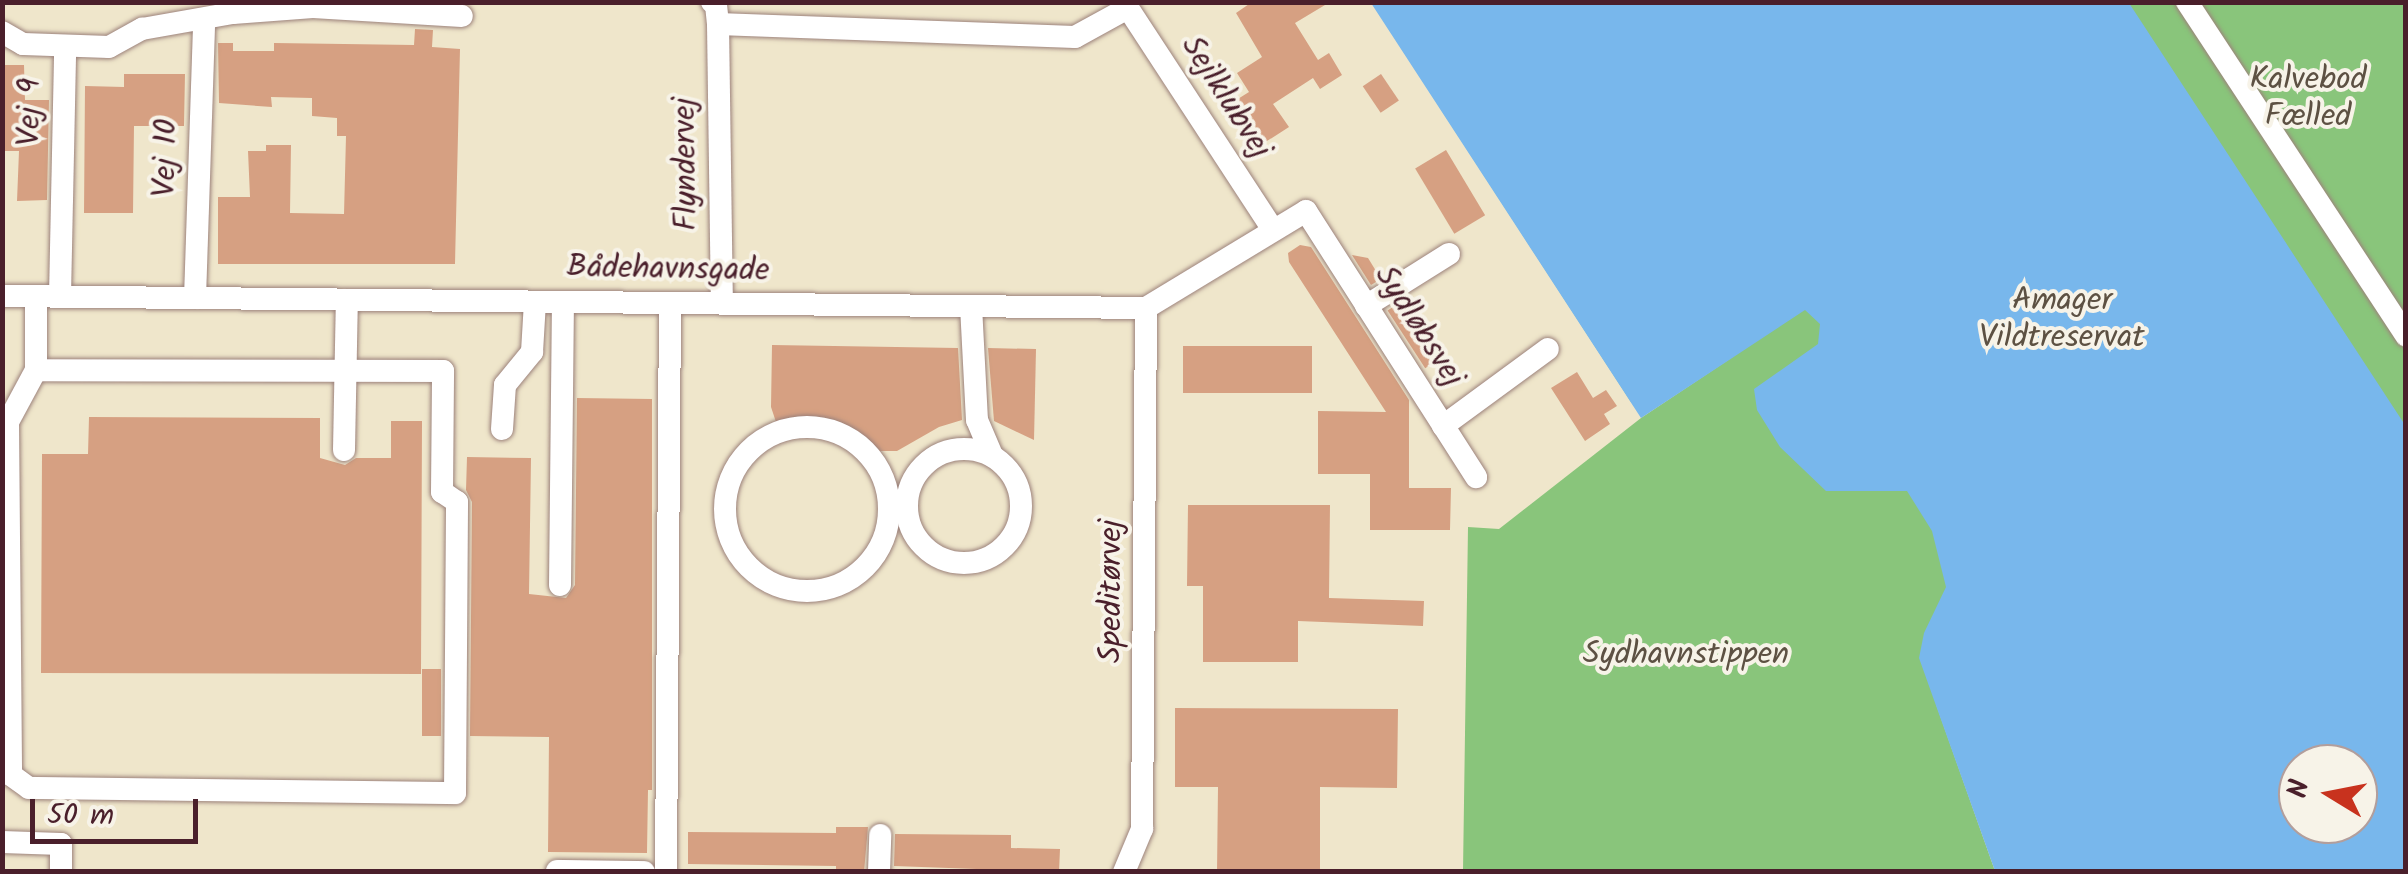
<!DOCTYPE html>
<meta charset="utf-8">
<style>
body{margin:0}
#map{position:relative;width:2408px;height:874px;overflow:hidden;background:#efe6cb;font-family:Kalam,sans-serif}
div>[style]{position:absolute}
[style*='--x']{left:calc(var(--x)*1px);top:calc(var(--y)*1px);width:calc(var(--w)*1px);rotate:calc(var(--a)*1deg)}
.green>*{inset:0;background:#89c57b}
.water>*{inset:0;background:#78b7ec}
.building>*{inset:0;background:#d6a082;transform-origin:0 0}
.roads{filter:drop-shadow(0 0 2px #9c827b) drop-shadow(0 0 2px #9c827b)}
.minor>*{height:22px;margin:-11px;padding:0 11px;transform-origin:11px;border-radius:11px;background:#fff}
.minor>.ring{margin:-11px;padding:0;box-sizing:content-box;background:none;border:22px solid #fff;border-radius:50%}
span{translate:-50% -50%;white-space:nowrap;text-align:center;line-height:1.15;-webkit-text-stroke:8px #f7f3e8;paint-order:stroke}
.park-label{font-size:32px;color:#5d5143}
.street-label{font-size:32px;color:#4a1f2b}
.frame{position:absolute;inset:0;border:5px solid #4a1f2b;pointer-events:none}
.north{position:absolute;left:2278px;top:744px;width:100px;height:100px;box-sizing:border-box;background:#f7f3e8;border:2px solid #b29e9c;border-radius:50%;rotate:280deg;font-size:28px;font-weight:700;line-height:40px;text-align:center;color:#4a1f2b}
.north::after{content:'';display:block;margin:auto;width:35px;height:45px;background:#c8321e;clip-path:polygon(50% 0,100% 100%,50% 72%,0 100%)}
.scale{position:absolute;left:30px;top:799px;width:168px;height:45px;box-sizing:border-box;border:5px solid #4a1f2b;border-top:0;padding-left:12px;font-size:30px;line-height:35px;white-space:nowrap;color:#4a1f2b;-webkit-text-stroke:8px #f7f3e8;paint-order:stroke}
</style>
<div id="map">
<div class="green">
<i style="clip-path:polygon(evenodd,1372px 3px,2405px 3px,2405px 871px,1936px 704px,1995px 871px,1463px 871px,1468px 527px,1499px 529px,1641px 418px,1734px 356px,1631px 402px,1372px 3px,2298px 764px,2358px 764px,2358px 824px,2298px 824px,2298px 764px)"></i>
</div>
<div class="water">
<i style="clip-path:polygon(evenodd,1371px 3px,2129px 3px,2405px 425px,2405px 871px,1995px 871px,1919px 658px,1924px 633px,1946px 587px,1932px 531px,1907px 491px,1826px 491px,1780px 447px,1757px 410px,1754px 389px,1818px 344px,1820px 324px,1805px 310px,1641px 418px,1371px 3px,2298px 764px,2358px 764px,2358px 824px,2298px 824px,2298px 764px)"></i>
</div>
<div class="building">
<i style="clip-path:polygon(1252px 2px,1330px 2px,1295px 23px,1318px 60px,1329px 53px,1342px 75px,1320px 89px,1313px 78px,1273px 104px,1289px 127px,1253px 150px,1225px 107px,1249px 92px,1237px 73px,1262px 57px,1236px 13px)"></i>
<i style="clip-path:polygon(415px 29px,433px 30px,432px 47px,460px 49px,455px 264px,218px 264px,218px 197px,250px 197px,248px 151px,266px 151px,266px 145px,291px 145px,290px 213px,344px 214px,346px 136px,337px 136px,337px 118px,312px 116px,312px 98px,271px 97px,272px 107px,219px 103px,218px 43px,233px 43px,233px 51px,274px 51px,274px 43px,414px 45px)"></i>
<i style="clip-path:polygon(2px 65px,24px 65px,25px 100px,49px 100px,47px 200px,17px 201px,19px 151px,2px 151px)"></i>
<i style="clip-path:polygon(124px 74px,185px 74px,184px 126px,134px 126px,133px 213px,84px 213px,85px 86px,124px 87px)"></i>
<i style="left:1381px;top:74px;width:32px;height:22px;rotate:56deg"></i>
<i style="left:1446px;top:150px;width:76px;height:36px;rotate:59deg"></i>
<i style="clip-path:polygon(1300px 245px,1311px 247px,1409px 400px,1409px 488px,1451px 488px,1450px 530px,1370px 530px,1370px 474px,1318px 474px,1318px 411px,1386px 412px,1289px 262px,1288px 253px)"></i>
<i style="clip-path:polygon(1352px 255px,1368px 258px,1381px 279px,1371px 285px)"></i>
<i style="left:1396px;top:305px;width:69px;height:10px;rotate:57deg"></i>
<i style="clip-path:polygon(772px 345px,958px 348px,962px 420px,939px 427px,897px 451px,879px 451px,849px 429px,826px 421px,776px 422px,771px 407px)"></i>
<i style="left:1183px;top:346px;width:129px;height:47px"></i>
<i style="clip-path:polygon(988px 348px,1036px 349px,1034px 440px,994px 421px)"></i>
<i style="clip-path:polygon(1577px 372px,1593px 398px,1606px 390px,1617px 406px,1604px 414px,1610px 424px,1585px 441px,1551px 388px)"></i>
<i style="clip-path:polygon(577px 398px,652px 399px,652px 790px,648px 790px,647px 853px,548px 852px,549px 737px,470px 736px,472px 502px,466px 490px,467px 457px,531px 458px,529px 594px,566px 598px,575px 585px)"></i>
<i style="clip-path:polygon(89px 417px,320px 418px,320px 458px,345px 465px,356px 458px,391px 458px,391px 421px,422px 421px,421px 674px,41px 673px,42px 454px,88px 454px)"></i>
<i style="clip-path:polygon(1188px 505px,1330px 505px,1329px 598px,1424px 601px,1423px 626px,1298px 621px,1298px 662px,1203px 662px,1203px 586px,1187px 586px)"></i>
<i style="left:422px;top:669px;width:19px;height:67px"></i>
<i style="clip-path:polygon(1175px 708px,1398px 709px,1397px 788px,1320px 787px,1320px 872px,1217px 872px,1218px 787px,1175px 787px)"></i>
<i style="clip-path:polygon(836px 827px,868px 827px,864px 872px,836px 872px,836px 866px,688px 864px,688px 832px,836px 833px)"></i>
<i style="clip-path:polygon(895px 834px,1011px 835px,1011px 848px,1060px 849px,1059px 872px,894px 866px)"></i>
</div>
<div class="roads">
<div class="minor">
<i style="--x:712;--y:2;--w:5;--a:37"></i>
<i style="--x:716;--y:5;--w:19;--a:84"></i>
<i style="--x:718;--y:24;--w:357;--a:2.1"></i>
<i style="--x:1075;--y:37;--w:60;--a:-28.7"></i>
<i style="--x:1124;--y:2;--w:270;--a:56.8"></i>
<i style="--x:2187;--y:2;--w:399;--a:56.7"></i>
<i style="--x:718;--y:24;--w:279;--a:89.2"></i>
<i style="--x:2;--y:32;--w:24;--a:30"></i>
<i style="--x:23;--y:44;--w:86;--a:2"></i>
<i style="--x:109;--y:47;--w:38;--a:-29"></i>
<i style="--x:142;--y:29;--w:92;--a:-10"></i>
<i style="--x:233;--y:13;--w:80;--a:-4.3"></i>
<i style="--x:313;--y:7;--w:149;--a:3.5"></i>
<i style="--x:2;--y:296;--w:1144;--a:0.6"></i>
<i style="--x:1146;--y:308;--w:187;--a:-31.2"></i>
<i style="--x:1306;--y:211;--w:316;--a:57.4"></i>
<i style="--x:60;--y:296;--w:248;--a:-88.8"></i>
<i style="--x:195;--y:298;--w:278;--a:-88.1"></i>
<i style="--x:971;--y:306;--w:114;--a:87"></i>
<i style="--x:977;--y:420;--w:39;--a:67"></i>
<i style="--x:1366;--y:306;--w:98;--a:-32.1"></i>
<i style="--x:36;--y:370;--w:59;--a:118.3"></i>
<i style="--x:8;--y:422;--w:353;--a:89.5"></i>
<i style="--x:11;--y:775;--w:22;--a:36"></i>
<i style="--x:29;--y:788;--w:426;--a:0.7"></i>
<i style="--x:455;--y:793;--w:291;--a:-89.6"></i>
<i style="--x:457;--y:502;--w:18;--a:-146"></i>
<i style="--x:442;--y:492;--w:121;--a:-89.5"></i>
<i style="--x:443;--y:371;--w:407;--a:-179.9"></i>
<i style="--x:36;--y:370;--w:74;--a:-90"></i>
<i style="--x:1443;--y:426;--w:130;--a:-36.3"></i>
<i class="ring" style="left:725px;top:427px;width:142px;height:142px"></i>
<i style="--x:502;--y:429;--w:44;--a:-86.1"></i>
<i style="--x:505;--y:385;--w:43;--a:-50.7"></i>
<i style="--x:532;--y:352;--w:50;--a:-86.6"></i>
<i class="ring" style="left:907px;top:449px;width:92px;height:92px"></i>
<i style="--x:344;--y:450;--w:150;--a:-88.9"></i>
<i style="--x:560;--y:585;--w:283;--a:-89.4"></i>
<i style="--x:2;--y:842;--w:59;--a:1.9"></i>
<i style="--x:61;--y:844;--w:28;--a:90"></i>
<i style="--x:557;--y:871;--w:87;--a:0.7"></i>
<i style="--x:666;--y:872;--w:569;--a:-89.6"></i>
<i style="--x:879;--y:872;--w:37;--a:-88"></i>
<i style="--x:1124;--y:872;--w:47;--a:-67.3"></i>
<i style="--x:1142;--y:829;--w:521;--a:-89.56"></i>
</div>
</div>
<div class="park-label">
<span style="left:2308px;top:99px">Kalvebod<br>Fælled</span>
<span style="left:2062px;top:320px">Amager<br>Vildtreservat</span>
<span style="left:1686px;top:655px">Sydhavnstippen</span>
</div>
<div class="street-label">
<span style="left:1225px;top:98px;rotate:57deg">Sejlklubvej</span>
<span style="left:31px;top:112px;rotate:-89deg">Vej 9</span>
<span style="left:167px;top:158px;rotate:-88deg">Vej 10</span>
<span style="left:687px;top:164px;rotate:-91deg">Flyndervej</span>
<span style="left:668px;top:270px;rotate:1deg">Bådehavnsgade</span>
<span style="left:1418px;top:327px;rotate:57deg">Sydløbsvej</span>
<span style="left:1112px;top:591px;rotate:-90deg">Speditørvej</span>
</div>
<div class="frame"></div>
<div class="north">N</div>
<div class="scale">50 m</div>
</div>
